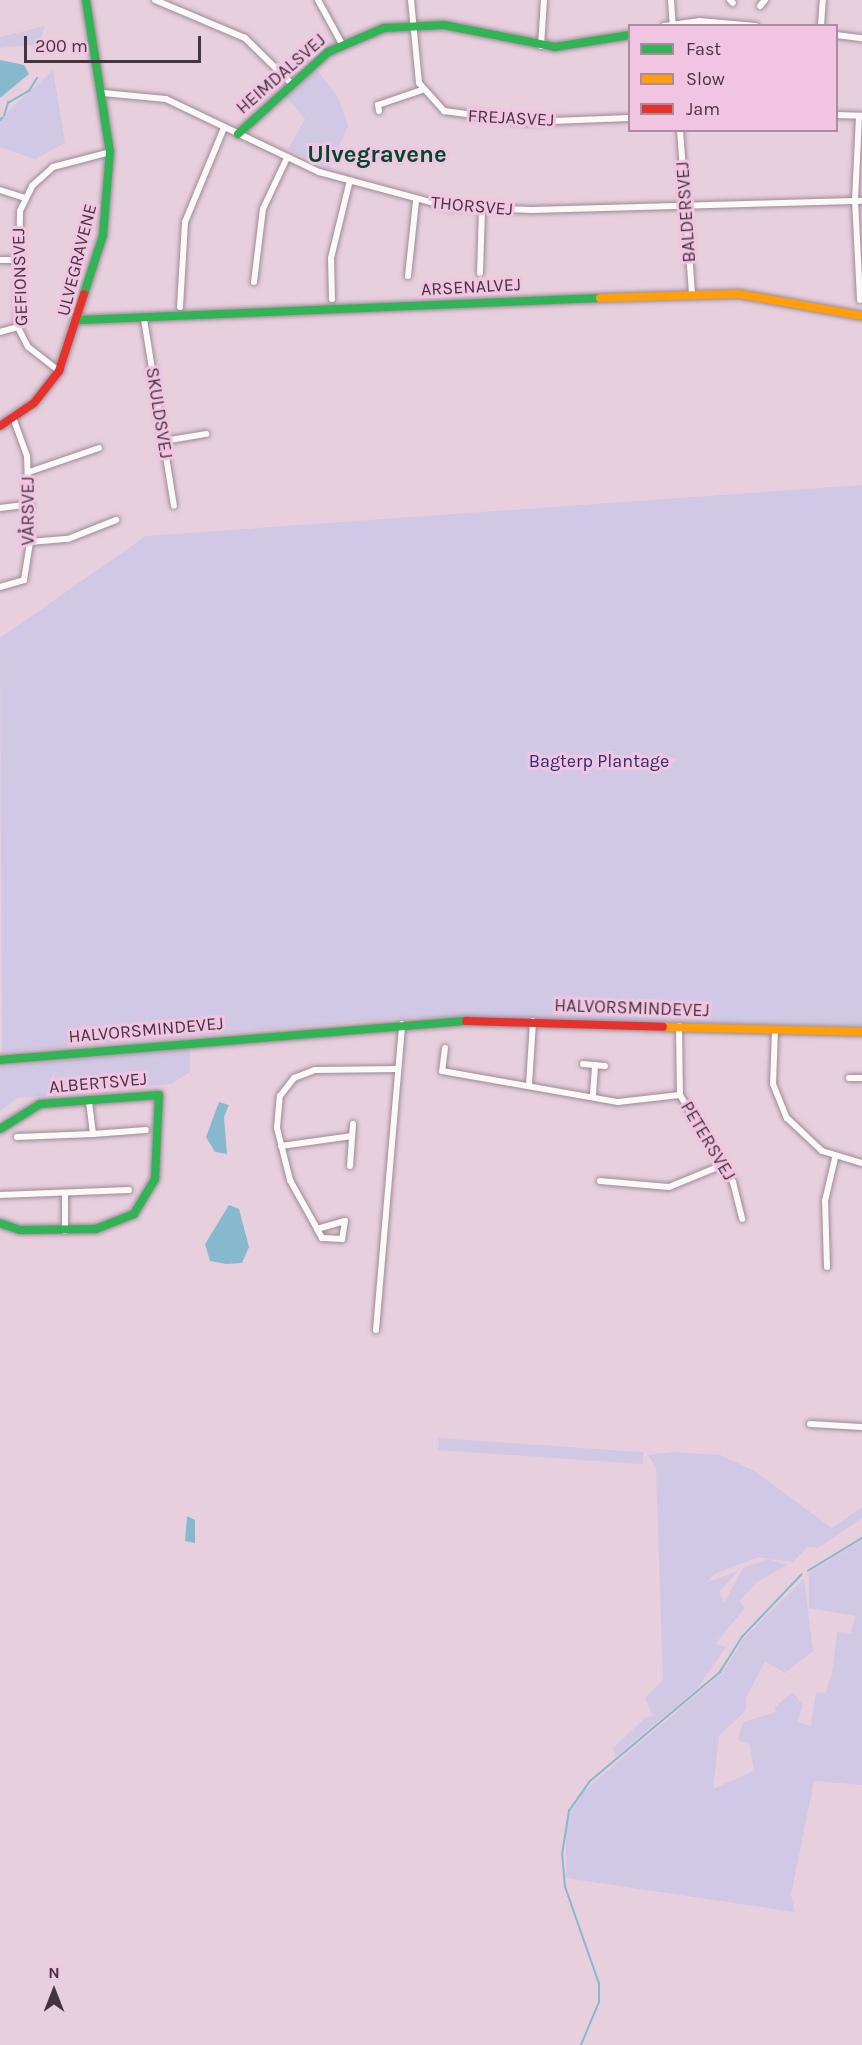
<!DOCTYPE html>
<meta charset="utf-8">
<style>
body{margin:0}
#map{position:relative;width:862px;height:2045px;overflow:hidden;background:#e7cfde;font-family:Karla,sans-serif}
div>[style]{position:absolute}
[style*='--x']{left:calc(var(--x)*1px);top:calc(var(--y)*1px);width:calc(var(--w)*1px);rotate:calc(var(--a)*1deg)}
.green>*{inset:0;background:#d0c8e4;transform-origin:0 0}
.water>*{inset:0;background:#87b9ce}
.stream>*{height:1.5px;margin:-0.75px;padding:0 0.75px;transform-origin:0.75px;border-radius:0.75px;background:#87b9ce}
.roads{filter:drop-shadow(0 0 2px #9c8a95) drop-shadow(0 0 2px #9c8a95)}
.street>*{height:6px;margin:-3px;padding:0 3px;transform-origin:3px;border-radius:3px;background:#fbf8fa}
.fast>*{height:8px;margin:-4px;padding:0 4px;transform-origin:4px;border-radius:4px;background:#30b455}
.slow>*{height:8px;margin:-4px;padding:0 4px;transform-origin:4px;border-radius:4px;background:#ff9f0a}
.jam>*{height:8px;margin:-4px;padding:0 4px;transform-origin:4px;border-radius:4px;background:#e5322d}
span{translate:-50% -50%;white-space:nowrap;text-align:center;line-height:1.15;-webkit-text-stroke:6px #f1c5e1;paint-order:stroke}
.street-label{font-size:18px;color:#45343f}
.park-label{font-size:18px;color:#2e2c72}
.district-label{font-size:24px;color:#00472c;font-weight:700}
.legend{position:absolute;left:628px;top:24px;width:210px;height:108px;box-sizing:border-box;background:#f1c5e1;border:2px solid #ac8ba0;margin:0;padding:8px 10px;list-style:none;font-size:18px;color:#45343f}
.legend li{display:flex;align-items:center;gap:12px;height:30px}
.legend b{width:30px;border:2px solid #ac8ba0}
.north{position:absolute;left:24px;top:1961px;width:60px;height:60px;-webkit-text-stroke:4px #f1c5e1;paint-order:stroke;rotate:0deg;font-size:16px;font-weight:700;line-height:24px;text-align:center;color:#45343f}
.north::after{content:'';display:block;margin:auto;width:21px;height:27px;background:#45343f;clip-path:polygon(50% 0,100% 100%,50% 72%,0 100%)}
.scale{position:absolute;left:24px;top:36px;width:177px;height:27px;box-sizing:border-box;border:3px solid #45343f;border-top:0;padding-left:8px;font-size:18px;line-height:21px;white-space:nowrap;color:#45343f;-webkit-text-stroke:4px #f1c5e1;paint-order:stroke}
</style>
<div id="map">
<div class="green">
<i style="clip-path:polygon(45px 26px,39px 44px,0 48px,0 37px)"></i>
<i style="clip-path:polygon(316px 69px,338px 97px,348px 126px,329px 168px,288px 149px,305px 119px,286px 97px)"></i>
<i style="clip-path:polygon(53px 70px,65px 143px,35px 159px,0 147px,0 119px)"></i>
<i style="clip-path:polygon(862px 485px,862px 1026px,414px 1017px,2px 1052px,0 638px,146px 536px)"></i>
<i style="clip-path:polygon(190px 1049px,190px 1072px,171px 1084px,18px 1098px,0 1111px,0 1067px)"></i>
<i style="left:439px;top:1438px;width:205px;height:12px;rotate:4deg"></i>
<i style="clip-path:polygon(673px 1452px,720px 1455px,753px 1470px,832px 1528px,862px 1507px,862px 1518px,818px 1548px,807px 1547px,793px 1562px,759px 1557px,714px 1574px,708px 1582px,738px 1571px,719px 1592px,724px 1603px,743px 1568px,769px 1559px,787px 1565px,757px 1582px,739px 1601px,745px 1608px,715px 1644px,726px 1647px,696px 1690px,615px 1757px,613px 1748px,646px 1717px,653px 1716px,645px 1698px,663px 1680px,656px 1467px,648px 1455px)"></i>
<i style="clip-path:polygon(862px 1540px,862px 1785px,814px 1781px,791px 1895px,795px 1912px,566px 1878px,566px 1821px,583px 1792px,723px 1672px,744px 1638px,804px 1579px,813px 1651px,785px 1673px,765px 1661px,746px 1698px,746px 1710px,719px 1736px,713px 1789px,754px 1771px,750px 1745px,738px 1740px,743px 1722px,776px 1712px,775px 1707px,793px 1692px,803px 1706px,797px 1722px,811px 1726px,816px 1692px,826px 1693px,833px 1669px,837px 1632px,851px 1633px,855px 1616px,809px 1608px,809px 1573px)"></i>
</div>
<div class="water">
<i style="clip-path:polygon(0 60px,24px 65px,29px 74px,0 98px)"></i>
<i style="clip-path:polygon(219px 1102px,229px 1105px,224px 1117px,227px 1154px,215px 1152px,206px 1137px)"></i>
<i style="clip-path:polygon(229px 1205px,239px 1209px,249px 1247px,242px 1263px,226px 1264px,210px 1261px,205px 1244px)"></i>
<i style="clip-path:polygon(187px 1516px,195px 1520px,195px 1543px,185px 1541px)"></i>
</div>
<div class="stream">
<i style="--x:4;--y:116;--w:14;--a:-73"></i>
<i style="--x:8;--y:103;--w:24;--a:-30"></i>
<i style="--x:29;--y:91;--w:15;--a:-58"></i>
<i style="--x:0;--y:120;--w:3;--a:-45"></i>
<i style="--x:808;--y:1571;--w:63;--a:-31.4"></i>
<i style="--x:581;--y:2045;--w:47;--a:-67.3"></i>
<i style="--x:599;--y:2002;--w:18;--a:-90"></i>
<i style="--x:599;--y:1984;--w:103;--a:-109.3"></i>
<i style="--x:565;--y:1887;--w:32;--a:-95"></i>
<i style="--x:562;--y:1855;--w:45;--a:-81"></i>
<i style="--x:569;--y:1811;--w:35;--a:-55"></i>
<i style="--x:589;--y:1782;--w:171;--a:-40"></i>
<i style="--x:720;--y:1672;--w:41;--a:-57.8"></i>
<i style="--x:742;--y:1637;--w:86;--a:-46.4"></i>
</div>
<div class="roads">
<div class="street">
<i style="--x:155;--y:0;--w:98;--a:22.9"></i>
<i style="--x:245;--y:38;--w:64;--a:44.4"></i>
<i style="--x:318;--y:0;--w:50;--a:61.4"></i>
<i style="--x:411;--y:0;--w:83;--a:84.5"></i>
<i style="--x:419;--y:83;--w:38;--a:48"></i>
<i style="--x:444;--y:111;--w:83;--a:7.6"></i>
<i style="--x:526;--y:122;--w:104;--a:-2.2"></i>
<i style="--x:671;--y:0;--w:26;--a:86"></i>
<i style="--x:730;--y:0;--w:4;--a:45"></i>
<i style="--x:760;--y:6;--w:8;--a:-50"></i>
<i style="--x:664;--y:26;--w:35;--a:-8"></i>
<i style="--x:699;--y:21;--w:57;--a:5"></i>
<i style="--x:821;--y:26;--w:26;--a:-86"></i>
<i style="--x:836;--y:35;--w:26;--a:7"></i>
<i style="--x:541;--y:46;--w:46;--a:-86.3"></i>
<i style="--x:103;--y:93;--w:63;--a:5.4"></i>
<i style="--x:166;--y:99;--w:170;--a:25.5"></i>
<i style="--x:319;--y:172;--w:135;--a:15.1"></i>
<i style="--x:449;--y:207;--w:83;--a:2.1"></i>
<i style="--x:532;--y:210;--w:330;--a:-1.6"></i>
<i style="--x:379;--y:111;--w:6;--a:-99"></i>
<i style="--x:378;--y:105;--w:46;--a:-18.8"></i>
<i style="--x:836;--y:115;--w:25;--a:2"></i>
<i style="--x:859;--y:116;--w:84;--a:92.7"></i>
<i style="--x:855;--y:200;--w:100;--a:87.1"></i>
<i style="--x:680;--y:130;--w:164;--a:85.8"></i>
<i style="--x:0;--y:190;--w:25;--a:18"></i>
<i style="--x:0;--y:260;--w:17;--a:0"></i>
<i style="--x:480;--y:273;--w:64;--a:-88.2"></i>
<i style="--x:408;--y:276;--w:75;--a:-83.9"></i>
<i style="--x:254;--y:282;--w:74;--a:-83"></i>
<i style="--x:263;--y:209;--w:56;--a:-64.8"></i>
<i style="--x:332;--y:299;--w:41;--a:-91.4"></i>
<i style="--x:331;--y:258;--w:76;--a:-76.3"></i>
<i style="--x:180;--y:307;--w:85;--a:-86.6"></i>
<i style="--x:185;--y:222;--w:102;--a:-67.5"></i>
<i style="--x:144;--y:319;--w:189;--a:80.9"></i>
<i style="--x:0;--y:332;--w:19;--a:-16"></i>
<i style="--x:59;--y:371;--w:39;--a:-142"></i>
<i style="--x:28;--y:347;--w:22;--a:-117"></i>
<i style="--x:18;--y:327;--w:116;--a:-89"></i>
<i style="--x:20;--y:211;--w:28;--a:-64"></i>
<i style="--x:32;--y:186;--w:28;--a:-42"></i>
<i style="--x:53;--y:167;--w:59;--a:-14.7"></i>
<i style="--x:164;--y:441;--w:43;--a:-9.5"></i>
<i style="--x:29;--y:472;--w:74;--a:-18.9"></i>
<i style="--x:0;--y:508;--w:31;--a:-7"></i>
<i style="--x:30;--y:542;--w:38;--a:-5"></i>
<i style="--x:68;--y:539;--w:52;--a:-21.6"></i>
<i style="--x:0;--y:587;--w:25;--a:-16"></i>
<i style="--x:24;--y:580;--w:38;--a:-81"></i>
<i style="--x:30;--y:542;--w:86;--a:-92"></i>
<i style="--x:27;--y:456;--w:38;--a:-110"></i>
<i style="--x:679;--y:1026;--w:69;--a:89.2"></i>
<i style="--x:680;--y:1095;--w:102;--a:58.7"></i>
<i style="--x:733;--y:1182;--w:38;--a:76"></i>
<i style="--x:775;--y:1030;--w:54;--a:92.1"></i>
<i style="--x:773;--y:1084;--w:37;--a:68"></i>
<i style="--x:787;--y:1118;--w:48;--a:43.3"></i>
<i style="--x:822;--y:1151;--w:42;--a:16.7"></i>
<i style="--x:445;--y:1048;--w:23;--a:97"></i>
<i style="--x:442;--y:1071;--w:179;--a:10"></i>
<i style="--x:618;--y:1102;--w:62;--a:-6.4"></i>
<i style="--x:583;--y:1064;--w:22;--a:5"></i>
<i style="--x:849;--y:1078;--w:13;--a:0"></i>
<i style="--x:529;--y:1085;--w:64;--a:-86.4"></i>
<i style="--x:593;--y:1095;--w:30;--a:-86"></i>
<i style="--x:93;--y:1134;--w:53;--a:-4.3"></i>
<i style="--x:17;--y:1137;--w:76;--a:-2.3"></i>
<i style="--x:93;--y:1134;--w:33;--a:-97"></i>
<i style="--x:281;--y:1146;--w:72;--a:-8"></i>
<i style="--x:350;--y:1166;--w:42;--a:-85.9"></i>
<i style="--x:600;--y:1181;--w:69;--a:5"></i>
<i style="--x:669;--y:1187;--w:58;--a:-22.2"></i>
<i style="--x:0;--y:1195;--w:129;--a:-2.2"></i>
<i style="--x:65;--y:1196;--w:35;--a:90"></i>
<i style="--x:317;--y:1229;--w:29;--a:-16"></i>
<i style="--x:345;--y:1221;--w:18;--a:99"></i>
<i style="--x:342;--y:1239;--w:20;--a:-177"></i>
<i style="--x:322;--y:1238;--w:10;--a:-119"></i>
<i style="--x:317;--y:1229;--w:4;--a:-117"></i>
<i style="--x:315;--y:1225;--w:51;--a:-119.1"></i>
<i style="--x:290;--y:1180;--w:54;--a:-104"></i>
<i style="--x:277;--y:1128;--w:32;--a:-85"></i>
<i style="--x:280;--y:1096;--w:23;--a:-52"></i>
<i style="--x:294;--y:1078;--w:22;--a:-21"></i>
<i style="--x:315;--y:1070;--w:82;--a:-0.7"></i>
<i style="--x:827;--y:1267;--w:66;--a:-91.7"></i>
<i style="--x:825;--y:1201;--w:44;--a:-76.9"></i>
<i style="--x:376;--y:1330;--w:307;--a:-85.1"></i>
<i style="--x:810;--y:1424;--w:52;--a:3.3"></i>
</div>
<div class="fast">
<i style="--x:238;--y:134;--w:122;--a:-42.3"></i>
<i style="--x:328;--y:52;--w:61;--a:-23.2"></i>
<i style="--x:384;--y:28;--w:60;--a:-2.9"></i>
<i style="--x:444;--y:25;--w:113;--a:11.2"></i>
<i style="--x:555;--y:47;--w:76;--a:-9.1"></i>
<i style="--x:84;--y:294;--w:62;--a:-72.1"></i>
<i style="--x:103;--y:235;--w:83;--a:-85.2"></i>
<i style="--x:110;--y:152;--w:154;--a:-99"></i>
<i style="--x:80;--y:320;--w:520;--a:-2.42"></i>
<i style="--x:0;--y:1060;--w:468;--a:-4.8"></i>
<i style="--x:0;--y:1129;--w:47;--a:-32"></i>
<i style="--x:40;--y:1104;--w:119;--a:-4.3"></i>
<i style="--x:159;--y:1095;--w:84;--a:92.7"></i>
<i style="--x:155;--y:1179;--w:41;--a:121"></i>
<i style="--x:134;--y:1214;--w:41;--a:158.5"></i>
<i style="--x:96;--y:1229;--w:76;--a:179.2"></i>
<i style="--x:20;--y:1230;--w:21;--a:-161"></i>
</div>
<div class="slow">
<i style="--x:600;--y:298;--w:139;--a:-1.6"></i>
<i style="--x:739;--y:294;--w:125;--a:10.1"></i>
<i style="--x:663;--y:1027;--w:199;--a:1.4"></i>
</div>
<div class="jam">
<i style="--x:0;--y:426;--w:41;--a:-34.1"></i>
<i style="--x:34;--y:403;--w:41;--a:-52"></i>
<i style="--x:59;--y:371;--w:81;--a:-72"></i>
<i style="--x:466;--y:1021;--w:197;--a:1.7"></i>
</div>
</div>
<div class="street-label">
<span style="left:281px;top:74px;rotate:-41deg">HEIMDALSVEJ</span>
<span style="left:511px;top:118px;rotate:3deg">FREJASVEJ</span>
<span style="left:472px;top:206px;rotate:5deg">THORSVEJ</span>
<span style="left:686px;top:212px;rotate:-94deg">BALDERSVEJ</span>
<span style="left:77px;top:260px;rotate:-76deg">ULVEGRAVENE</span>
<span style="left:20px;top:277px;rotate:-92deg">GEFIONSVEJ</span>
<span style="left:471px;top:287px;rotate:-3deg">ARSENALVEJ</span>
<span style="left:159px;top:413px;rotate:81deg">SKULDSVEJ</span>
<span style="left:28px;top:511px;rotate:-90deg">VÅRSVEJ</span>
<span style="left:632px;top:1008px;rotate:2deg">HALVORSMINDEVEJ</span>
<span style="left:146px;top:1030px;rotate:-5deg">HALVORSMINDEVEJ</span>
<span style="left:98px;top:1083px;rotate:-5deg">ALBERTSVEJ</span>
<span style="left:708px;top:1141px;rotate:59deg">PETERSVEJ</span>
</div>
<div class="park-label">
<span style="left:599px;top:761px">Bagterp Plantage</span>
</div>
<div class="district-label">
<span style="left:377px;top:155px">Ulvegravene</span>
</div>
<ul class="legend">
<li><b style="height:8px;background:#30b455"></b>Fast</li>
<li><b style="height:8px;background:#ff9f0a"></b>Slow</li>
<li><b style="height:8px;background:#e5322d"></b>Jam</li>
</ul>
<div class="north">N</div>
<div class="scale">200 m</div>
</div>
